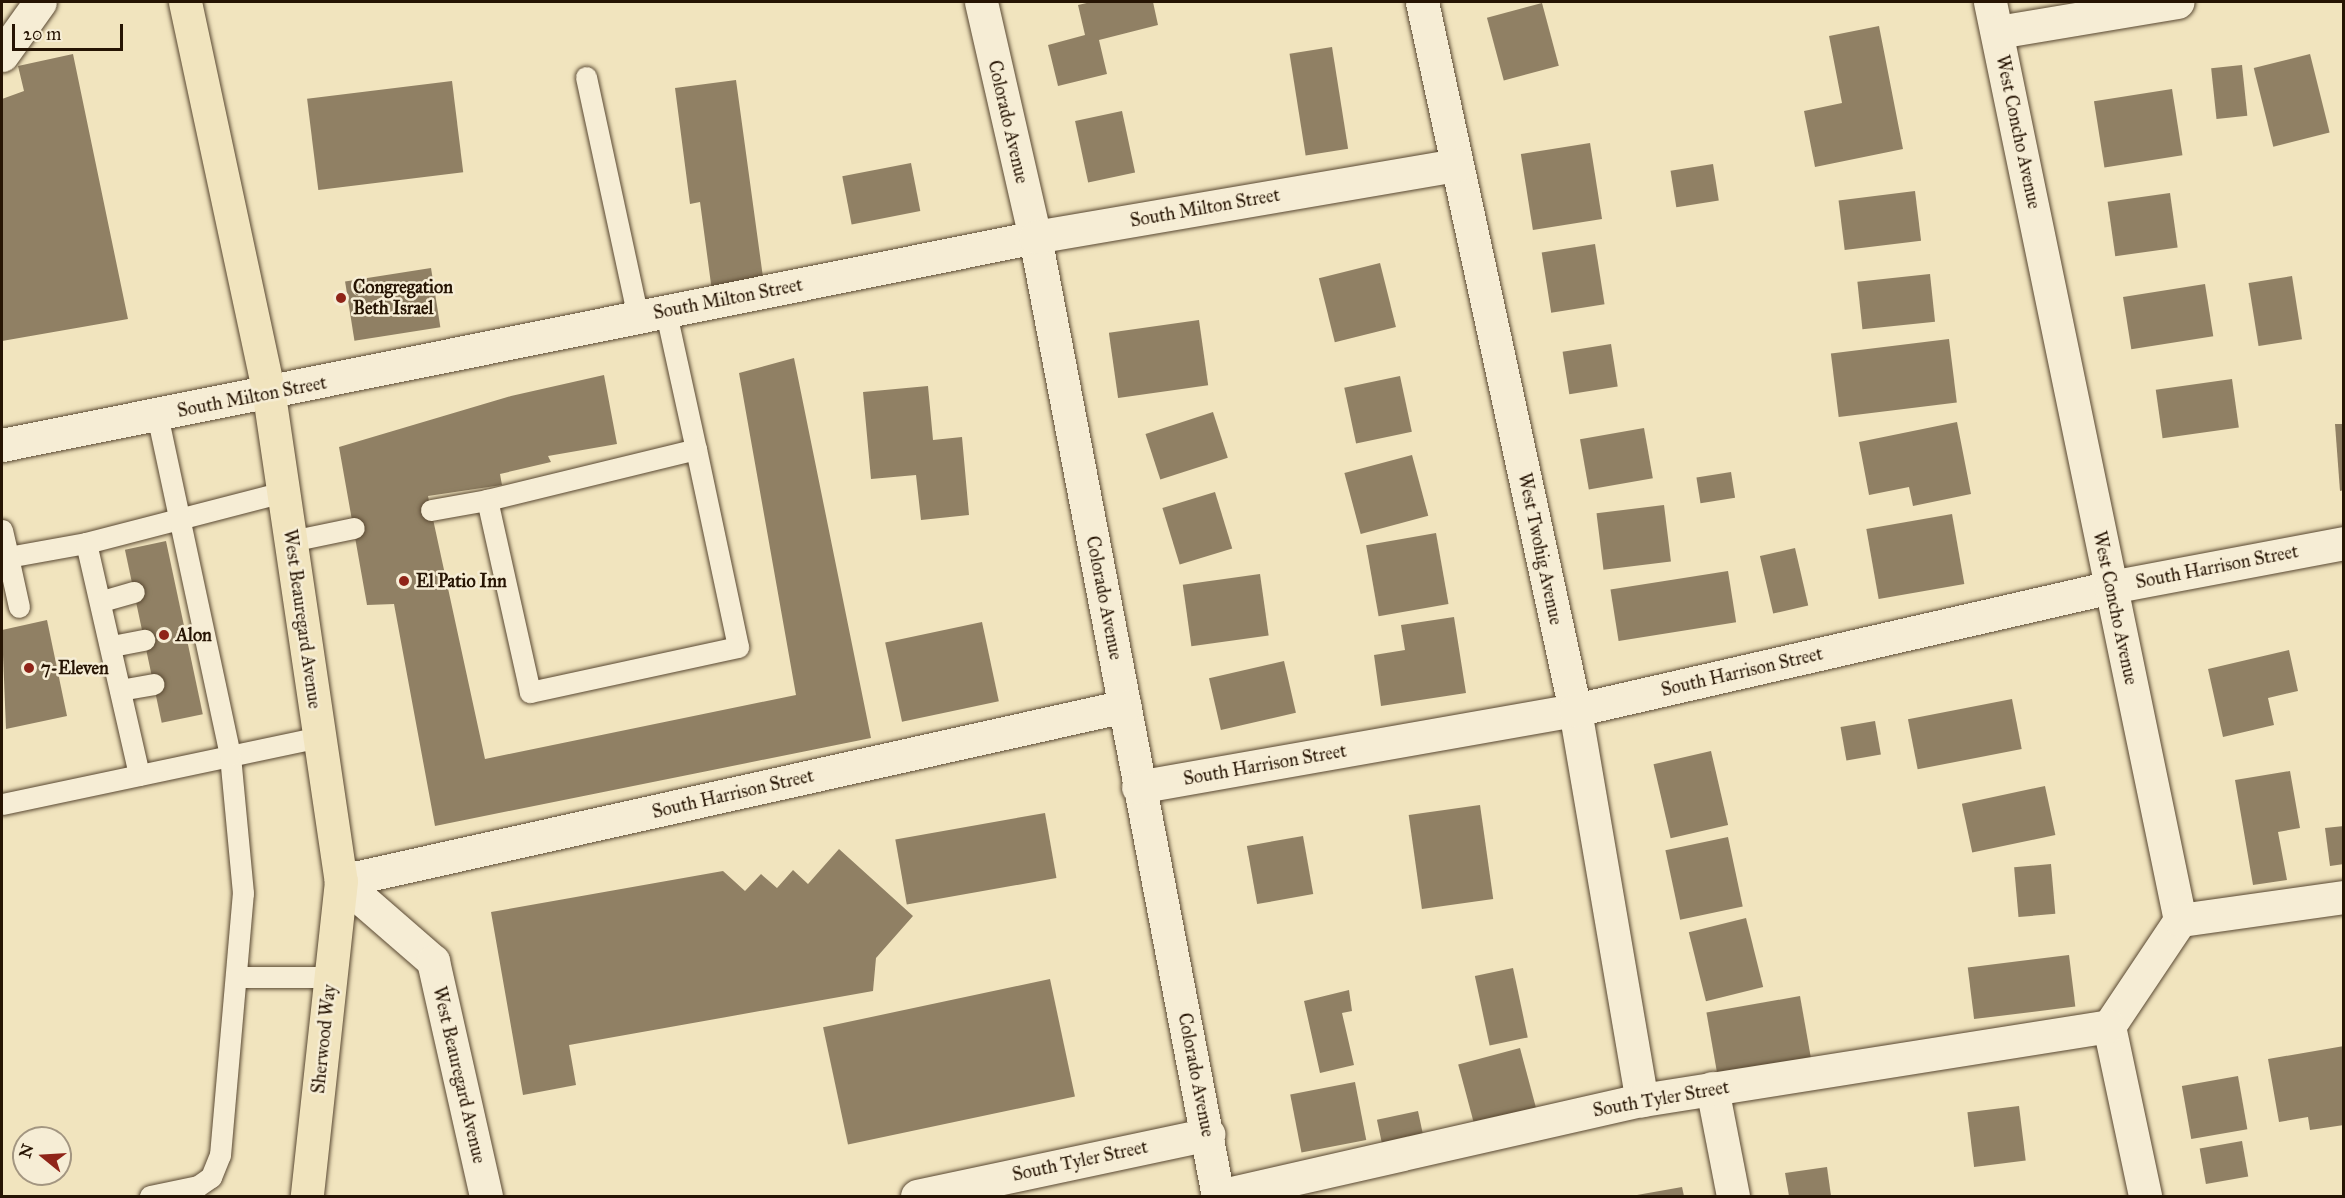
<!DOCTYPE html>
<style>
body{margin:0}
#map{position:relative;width:2345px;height:1198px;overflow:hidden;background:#f1e4be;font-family:"IM FELL Great Primer",serif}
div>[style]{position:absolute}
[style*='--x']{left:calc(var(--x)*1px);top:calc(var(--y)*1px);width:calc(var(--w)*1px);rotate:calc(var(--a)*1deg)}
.building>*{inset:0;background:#908064;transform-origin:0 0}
.roads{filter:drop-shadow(0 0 2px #594832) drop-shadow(0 0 2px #594832)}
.service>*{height:21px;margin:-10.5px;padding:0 10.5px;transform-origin:10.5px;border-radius:10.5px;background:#f6edd5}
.minor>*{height:33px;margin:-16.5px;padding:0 16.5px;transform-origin:16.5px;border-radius:16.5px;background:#f6edd5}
.tertiary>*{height:33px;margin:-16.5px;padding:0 16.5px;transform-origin:16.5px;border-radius:16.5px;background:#f6edd5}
.primary>*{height:33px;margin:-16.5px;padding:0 16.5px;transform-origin:16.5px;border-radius:16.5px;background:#f1e4be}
.dots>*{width:16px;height:16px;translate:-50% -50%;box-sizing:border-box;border:3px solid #f6edd5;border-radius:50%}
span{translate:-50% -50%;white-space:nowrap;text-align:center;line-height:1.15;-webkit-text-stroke:5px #f6edd5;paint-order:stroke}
.street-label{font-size:18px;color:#261403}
.poi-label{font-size:18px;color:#261403;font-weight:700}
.left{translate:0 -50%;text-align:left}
.frame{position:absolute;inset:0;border:3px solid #261403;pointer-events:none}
.north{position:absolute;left:12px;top:1126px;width:60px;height:60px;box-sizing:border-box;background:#f6edd5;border:2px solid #a39681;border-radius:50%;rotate:288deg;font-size:16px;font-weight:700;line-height:24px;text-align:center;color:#261403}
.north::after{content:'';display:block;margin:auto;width:21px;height:27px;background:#8f2418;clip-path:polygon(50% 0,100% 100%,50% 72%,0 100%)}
.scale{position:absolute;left:12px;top:24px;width:111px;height:27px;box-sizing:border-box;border:3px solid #261403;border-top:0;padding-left:8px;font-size:18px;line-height:21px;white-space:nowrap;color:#261403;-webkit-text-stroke:4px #f6edd5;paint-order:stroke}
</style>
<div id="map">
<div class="building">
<i style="clip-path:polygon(1091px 2px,1153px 2px,1158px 25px,1099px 40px,1107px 74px,1058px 86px,1048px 45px,1085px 35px,1078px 5px)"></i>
<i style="left:1542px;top:3px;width:65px;height:57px;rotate:75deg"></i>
<i style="clip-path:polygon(1879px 26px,1903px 149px,1815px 167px,1804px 111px,1842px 103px,1829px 36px)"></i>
<i style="left:1332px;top:47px;width:103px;height:43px;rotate:81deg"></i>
<i style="clip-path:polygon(73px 54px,128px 319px,2px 341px,2px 99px,24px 91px,18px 66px)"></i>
<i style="left:2310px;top:54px;width:81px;height:58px;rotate:76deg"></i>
<i style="left:2242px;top:65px;width:51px;height:31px;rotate:84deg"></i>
<i style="clip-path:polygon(736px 80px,765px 292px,713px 299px,700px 202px,690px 204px,675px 88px)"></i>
<i style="left:452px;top:81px;width:92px;height:146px;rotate:83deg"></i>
<i style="left:2172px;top:89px;width:67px;height:79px;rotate:81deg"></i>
<i style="left:1122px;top:111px;width:63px;height:48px;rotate:78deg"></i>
<i style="left:1590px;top:143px;width:77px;height:70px;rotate:81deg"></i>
<i style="left:911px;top:163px;width:49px;height:70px;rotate:79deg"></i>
<i style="left:1713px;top:164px;width:37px;height:43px;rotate:81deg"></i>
<i style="left:1915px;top:191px;width:50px;height:77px;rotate:83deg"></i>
<i style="left:2170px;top:193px;width:55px;height:63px;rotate:82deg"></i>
<i style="left:1595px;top:244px;width:61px;height:54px;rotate:81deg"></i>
<i style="left:1380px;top:263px;width:66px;height:63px;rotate:76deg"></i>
<i style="left:431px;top:268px;width:60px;height:87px;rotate:81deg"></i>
<i style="left:1930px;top:274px;width:48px;height:73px;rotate:84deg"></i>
<i style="left:2292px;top:276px;width:64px;height:44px;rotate:81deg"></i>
<i style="left:2205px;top:284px;width:53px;height:83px;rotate:81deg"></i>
<i style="left:1199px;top:320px;width:66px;height:91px;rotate:82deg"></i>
<i style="left:1949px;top:339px;width:64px;height:119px;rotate:83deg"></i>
<i style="left:1611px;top:344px;width:43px;height:49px;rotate:81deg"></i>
<i style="clip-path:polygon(794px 358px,871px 738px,435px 826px,394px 604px,367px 605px,339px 447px,511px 396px,604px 375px,617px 444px,548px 456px,551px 462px,500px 474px,502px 485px,428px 496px,485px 759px,796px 695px,739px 373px)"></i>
<i style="left:1400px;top:376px;width:57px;height:57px;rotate:78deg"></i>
<i style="left:2232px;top:379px;width:49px;height:77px;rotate:82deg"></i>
<i style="clip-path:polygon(928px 386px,933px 440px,962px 437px,969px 515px,921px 520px,916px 475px,871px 479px,863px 392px)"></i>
<i style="left:1213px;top:412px;width:48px;height:71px;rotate:72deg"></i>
<i style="clip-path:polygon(1957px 422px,1971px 494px,1913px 506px,1909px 487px,1869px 495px,1859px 442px)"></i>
<i style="clip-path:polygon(2335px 424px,2344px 424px,2344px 490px,2340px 491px)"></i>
<i style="left:1644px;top:428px;width:51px;height:65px;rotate:80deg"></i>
<i style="left:1412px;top:455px;width:63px;height:70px;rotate:75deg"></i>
<i style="left:1731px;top:472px;width:26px;height:35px;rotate:81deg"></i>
<i style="left:1215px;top:492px;width:59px;height:55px;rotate:73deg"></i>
<i style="left:1664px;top:505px;width:57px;height:68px;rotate:83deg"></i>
<i style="left:1952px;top:514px;width:71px;height:87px;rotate:80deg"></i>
<i style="left:1436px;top:533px;width:72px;height:71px;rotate:80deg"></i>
<i style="left:166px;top:541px;width:177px;height:42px;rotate:78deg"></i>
<i style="left:1795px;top:548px;width:59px;height:36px;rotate:77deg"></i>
<i style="left:1728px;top:571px;width:52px;height:119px;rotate:81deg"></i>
<i style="left:1260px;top:574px;width:62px;height:78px;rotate:82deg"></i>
<i style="clip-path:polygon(1454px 617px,1466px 693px,1381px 706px,1374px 655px,1405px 650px,1401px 625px)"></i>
<i style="clip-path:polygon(47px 620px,67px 716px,6px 729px,2px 630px)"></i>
<i style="left:982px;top:622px;width:81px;height:99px;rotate:78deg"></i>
<i style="clip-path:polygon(2289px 650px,2298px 691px,2268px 698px,2274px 725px,2223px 737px,2208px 669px)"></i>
<i style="left:1284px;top:661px;width:53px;height:77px;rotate:77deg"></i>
<i style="left:2012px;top:699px;width:51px;height:106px;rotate:79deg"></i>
<i style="left:1875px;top:721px;width:34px;height:35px;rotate:80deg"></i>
<i style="left:1711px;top:751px;width:76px;height:59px;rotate:77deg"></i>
<i style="clip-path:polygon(2290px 771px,2300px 828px,2278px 832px,2287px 880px,2253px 885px,2235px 780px)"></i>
<i style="left:2045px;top:786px;width:50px;height:85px;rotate:78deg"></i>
<i style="left:1480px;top:805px;width:95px;height:72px;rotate:82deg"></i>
<i style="left:1045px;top:813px;width:66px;height:152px;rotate:80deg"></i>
<i style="clip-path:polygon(2344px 826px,2344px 864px,2330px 866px,2325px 828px)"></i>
<i style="left:1303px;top:836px;width:59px;height:57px;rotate:80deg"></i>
<i style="left:1728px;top:837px;width:71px;height:64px;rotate:78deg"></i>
<i style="clip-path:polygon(839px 849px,913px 916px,876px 958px,873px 991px,569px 1045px,576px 1085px,523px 1095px,491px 912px,723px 871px,745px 891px,761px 874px,777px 888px,793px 870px,808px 884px)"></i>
<i style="left:2051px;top:864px;width:50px;height:37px;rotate:85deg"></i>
<i style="left:1746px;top:918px;width:71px;height:59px;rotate:76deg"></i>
<i style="left:2069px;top:955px;width:52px;height:102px;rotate:83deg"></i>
<i style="left:1513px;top:968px;width:71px;height:39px;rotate:78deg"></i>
<i style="left:1050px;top:979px;width:120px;height:232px;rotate:78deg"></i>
<i style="clip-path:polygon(1349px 990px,1352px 1011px,1342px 1013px,1354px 1065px,1320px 1073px,1304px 1001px)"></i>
<i style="left:1800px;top:996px;width:72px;height:95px;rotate:80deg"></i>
<i style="clip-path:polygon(2344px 1046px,2344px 1125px,2310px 1130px,2308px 1117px,2279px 1122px,2268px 1059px)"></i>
<i style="left:1520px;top:1048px;width:74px;height:64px;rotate:75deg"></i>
<i style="left:2238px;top:1076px;width:54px;height:57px;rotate:80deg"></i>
<i style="left:1355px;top:1082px;width:59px;height:66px;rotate:79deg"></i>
<i style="left:2019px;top:1106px;width:55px;height:52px;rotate:83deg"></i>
<i style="left:1418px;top:1111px;width:34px;height:42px;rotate:78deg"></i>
<i style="left:2242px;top:1141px;width:36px;height:43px;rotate:80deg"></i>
<i style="clip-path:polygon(1827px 1167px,1831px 1196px,1789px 1196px,1785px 1173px)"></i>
<i style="clip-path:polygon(1682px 1187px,1684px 1196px,1637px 1196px,1637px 1195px)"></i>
</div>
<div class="roads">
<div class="service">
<i style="--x:586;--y:77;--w:246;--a:77.8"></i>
<i style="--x:666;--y:313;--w:139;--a:77.6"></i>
<i style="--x:696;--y:449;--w:202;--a:78"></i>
<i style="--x:738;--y:647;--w:213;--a:167.8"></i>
<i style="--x:530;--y:692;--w:197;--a:-102.6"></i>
<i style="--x:487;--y:500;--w:215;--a:-13.7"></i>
<i style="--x:431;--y:510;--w:57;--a:-10.1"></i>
<i style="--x:2;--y:530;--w:28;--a:77"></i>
<i style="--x:8;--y:557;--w:79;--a:-10.2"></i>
<i style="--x:86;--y:543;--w:238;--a:77.1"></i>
<i style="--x:291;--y:541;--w:64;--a:-11.7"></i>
<i style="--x:86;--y:543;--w:203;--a:-14.5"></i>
<i style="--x:8;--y:557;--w:51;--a:77.6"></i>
<i style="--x:102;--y:601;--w:33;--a:-16"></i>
<i style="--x:112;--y:646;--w:33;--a:-11"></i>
<i style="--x:120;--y:690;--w:34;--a:-10"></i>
<i style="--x:2;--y:804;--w:325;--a:-11.9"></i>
<i style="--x:236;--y:977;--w:95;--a:0"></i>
<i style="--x:150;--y:1196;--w:49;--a:-11.8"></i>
<i style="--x:198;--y:1186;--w:16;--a:-35"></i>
<i style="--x:211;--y:1177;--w:24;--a:-68"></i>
<i style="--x:220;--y:1155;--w:263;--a:-85"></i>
<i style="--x:243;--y:893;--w:139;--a:-95.4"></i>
<i style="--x:230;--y:755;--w:349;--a:-102.1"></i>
</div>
<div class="minor">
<i style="--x:981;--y:2;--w:241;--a:77.1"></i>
<i style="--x:1035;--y:237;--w:976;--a:79.2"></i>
<i style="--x:1422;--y:2;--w:724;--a:77.81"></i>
<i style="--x:1575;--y:710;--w:396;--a:80.3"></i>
<i style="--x:1990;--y:2;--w:937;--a:78.31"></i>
<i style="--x:2180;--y:920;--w:128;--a:123.8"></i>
<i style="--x:2109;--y:1026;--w:174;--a:78"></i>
<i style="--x:1998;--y:32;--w:182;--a:-9.5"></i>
<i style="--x:2;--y:55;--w:65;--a:-54.4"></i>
<i style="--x:2;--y:445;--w:1054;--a:-11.38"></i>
<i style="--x:1035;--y:237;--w:427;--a:-9.7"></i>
<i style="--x:1138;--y:787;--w:444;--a:-10"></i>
<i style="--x:1575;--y:710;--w:550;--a:-12.92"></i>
<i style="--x:2111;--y:587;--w:237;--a:-10.7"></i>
<i style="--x:341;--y:881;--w:803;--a:-12.58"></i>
<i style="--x:2180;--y:920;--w:166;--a:-8"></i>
<i style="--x:1712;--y:1088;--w:110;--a:79"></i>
<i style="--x:917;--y:1196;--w:298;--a:-12"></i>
<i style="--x:1218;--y:1196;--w:435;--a:-12.8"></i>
<i style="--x:1642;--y:1100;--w:473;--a:-9"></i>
</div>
<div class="tertiary">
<i style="--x:341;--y:881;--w:122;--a:41"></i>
<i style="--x:433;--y:961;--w:241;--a:77.3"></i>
</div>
<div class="primary">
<i style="--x:185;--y:2;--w:402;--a:77.9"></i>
<i style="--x:269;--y:395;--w:491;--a:81.6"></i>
<i style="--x:341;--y:881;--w:317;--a:96.2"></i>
</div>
</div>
<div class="dots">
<i style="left:341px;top:298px;background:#8f2418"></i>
<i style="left:404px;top:581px;background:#8f2418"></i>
<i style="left:164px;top:635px;background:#8f2418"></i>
<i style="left:29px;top:668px;background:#8f2418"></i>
</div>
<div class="street-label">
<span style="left:1008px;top:122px;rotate:77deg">Colorado Avenue</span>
<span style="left:2018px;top:132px;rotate:78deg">West Concho Avenue</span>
<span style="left:1205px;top:208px;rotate:-10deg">South Milton Street</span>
<span style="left:728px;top:299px;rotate:-11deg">South Milton Street</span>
<span style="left:252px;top:397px;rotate:-11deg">South Milton Street</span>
<span style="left:1540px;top:549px;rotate:78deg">West Twohig Avenue</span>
<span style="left:2217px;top:567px;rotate:-11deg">South Harrison Street</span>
<span style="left:1104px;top:598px;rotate:79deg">Colorado Avenue</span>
<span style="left:2115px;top:608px;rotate:78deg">West Concho Avenue</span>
<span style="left:302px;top:619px;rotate:82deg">West Beauregard Avenue</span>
<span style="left:1742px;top:672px;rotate:-13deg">South Harrison Street</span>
<span style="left:1265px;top:765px;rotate:-10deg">South Harrison Street</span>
<span style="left:733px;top:794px;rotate:-13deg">South Harrison Street</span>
<span style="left:324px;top:1039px;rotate:-84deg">Sherwood Way</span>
<span style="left:459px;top:1075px;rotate:77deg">West Beauregard Avenue</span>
<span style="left:1196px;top:1075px;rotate:79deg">Colorado Avenue</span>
<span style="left:1661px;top:1099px;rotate:-10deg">South Tyler Street</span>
<span style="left:1080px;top:1161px;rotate:-12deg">South Tyler Street</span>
</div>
<div class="poi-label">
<span class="left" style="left:353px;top:298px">Congregation<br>Beth Israel</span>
<span class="left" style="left:416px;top:581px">El Patio Inn</span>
<span class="left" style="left:176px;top:635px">Alon</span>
<span class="left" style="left:41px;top:668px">7-Eleven</span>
</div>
<div class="frame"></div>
<div class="north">N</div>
<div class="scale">20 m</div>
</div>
